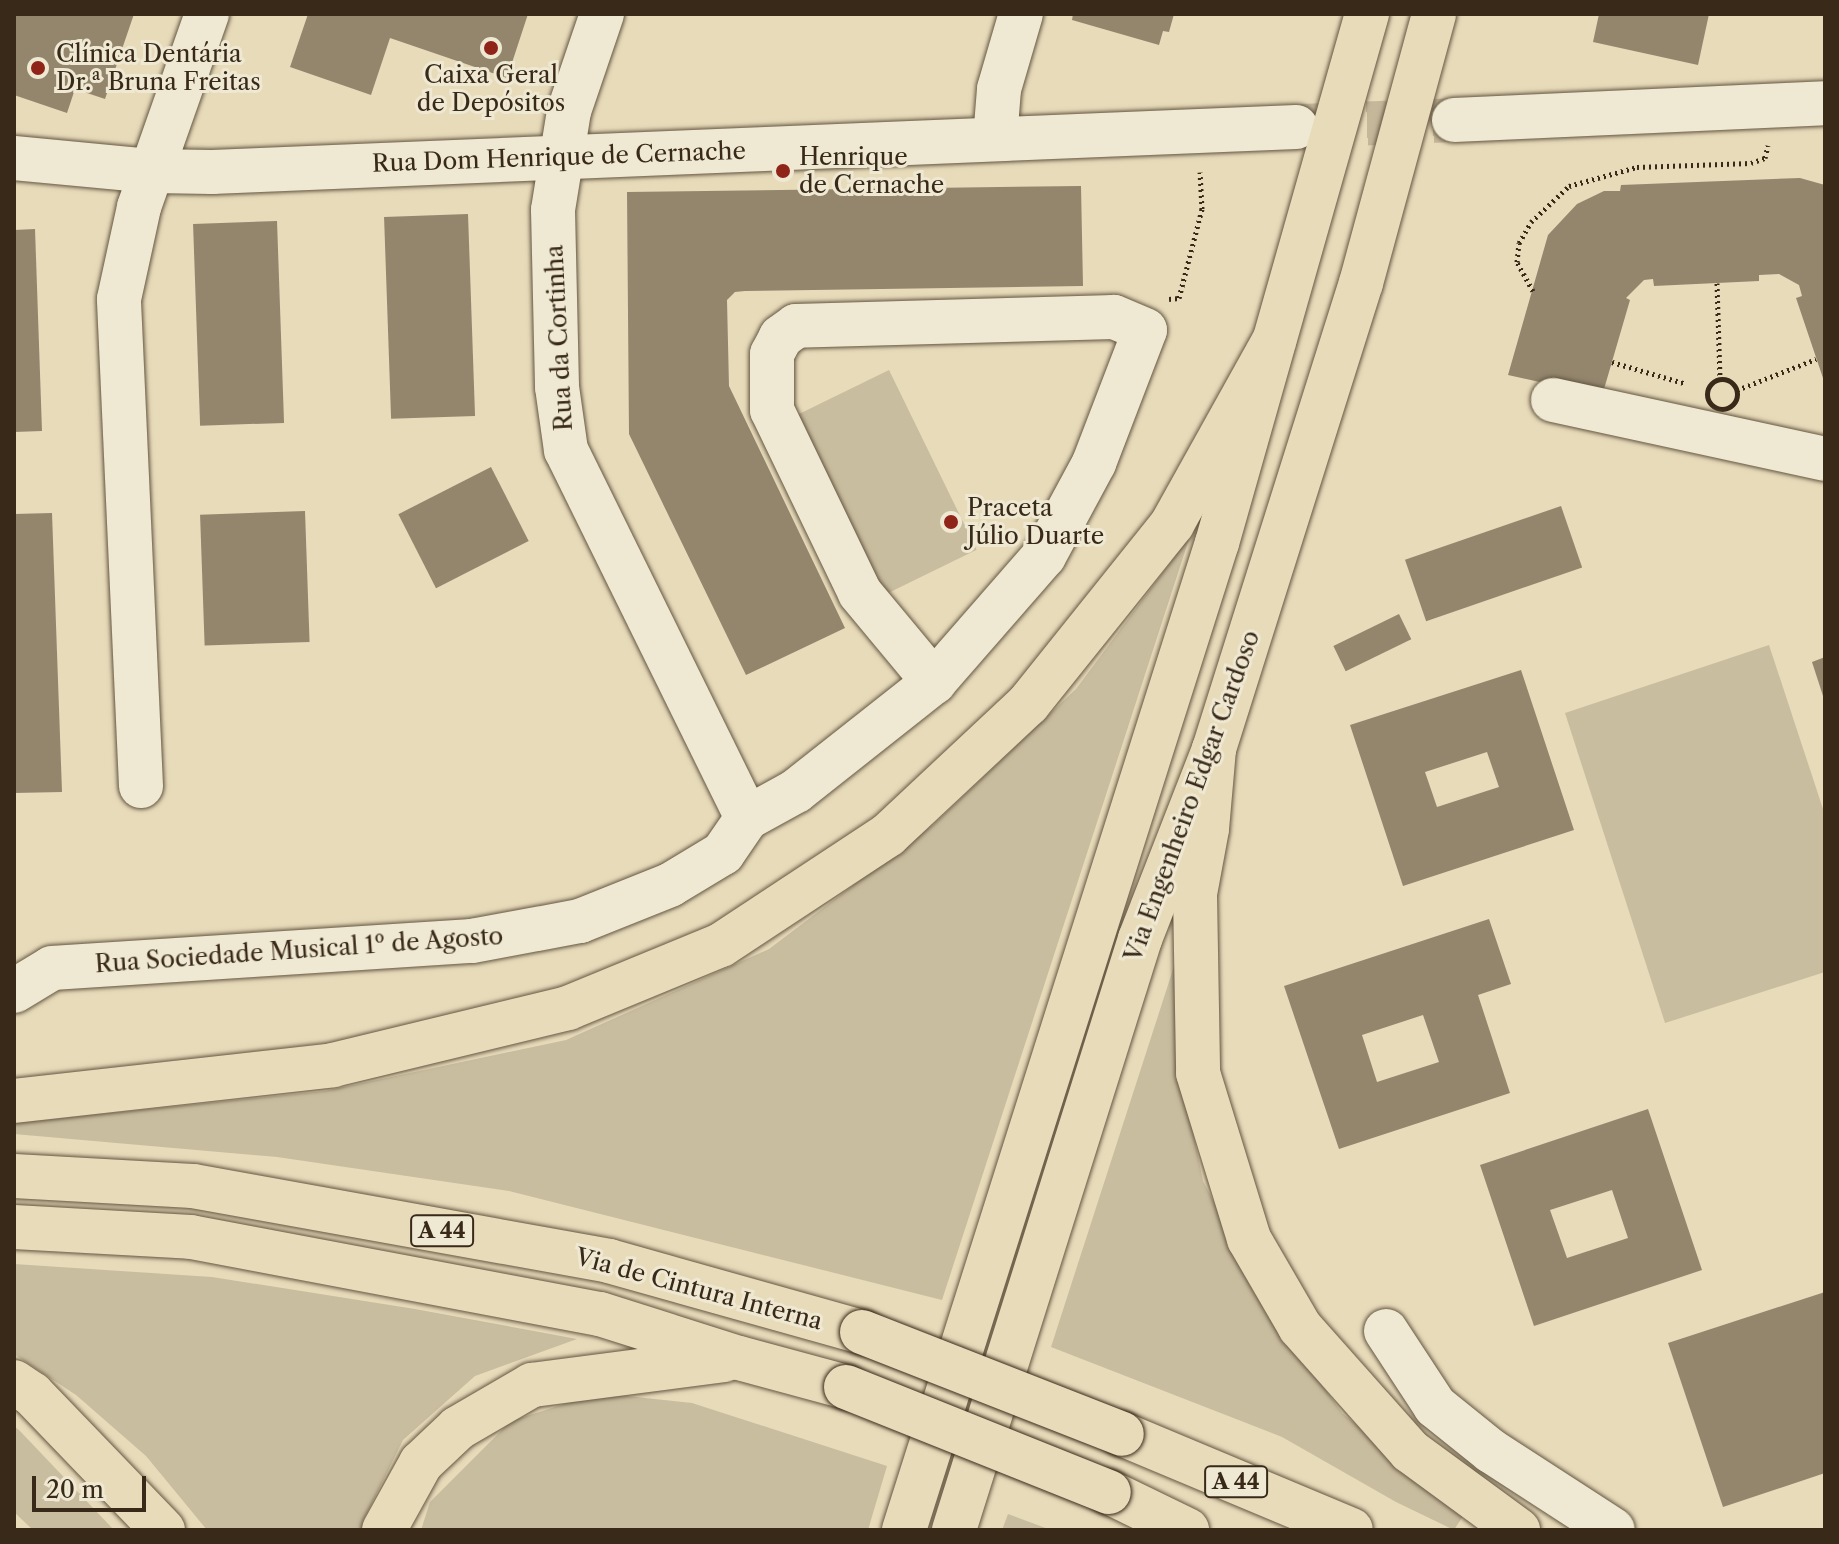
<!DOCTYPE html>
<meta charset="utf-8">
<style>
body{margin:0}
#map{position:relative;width:1839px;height:1544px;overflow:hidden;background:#e7dbba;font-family:"Libre Caslon Text",serif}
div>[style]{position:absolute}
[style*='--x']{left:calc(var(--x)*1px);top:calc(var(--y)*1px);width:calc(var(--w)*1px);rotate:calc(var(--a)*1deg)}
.green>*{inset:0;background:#c9bd9f;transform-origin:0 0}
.building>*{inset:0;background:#93866d;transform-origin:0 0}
.minor-tunnel>*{height:44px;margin-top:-22px;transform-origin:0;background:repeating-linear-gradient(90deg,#c4b79a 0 44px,transparent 0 66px)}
.path>*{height:5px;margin-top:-2.5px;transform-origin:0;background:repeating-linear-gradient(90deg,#392919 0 2px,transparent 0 6px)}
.path>.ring{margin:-2.5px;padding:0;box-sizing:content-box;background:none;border:5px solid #392919;border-radius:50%}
.roads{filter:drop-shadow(0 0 2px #645641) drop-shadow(0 0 2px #645641)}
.minor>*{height:44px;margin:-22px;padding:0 22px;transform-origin:22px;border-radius:22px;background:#efe8d2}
.major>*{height:44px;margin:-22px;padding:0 22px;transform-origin:22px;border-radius:22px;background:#e7dbba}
.highway>*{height:44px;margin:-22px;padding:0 22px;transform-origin:22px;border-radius:22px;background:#e7dbba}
.bridges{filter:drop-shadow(0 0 2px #392919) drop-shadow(0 0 2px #392919)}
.highway-bridge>*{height:44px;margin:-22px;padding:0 22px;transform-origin:22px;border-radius:22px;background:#e7dbba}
.dots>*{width:22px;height:22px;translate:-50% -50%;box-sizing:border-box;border:4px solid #efe8d2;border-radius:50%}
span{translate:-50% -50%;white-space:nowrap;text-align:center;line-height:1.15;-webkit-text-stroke:6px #efe8d2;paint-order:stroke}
.shield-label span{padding:2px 6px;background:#efe8d2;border:2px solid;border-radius:6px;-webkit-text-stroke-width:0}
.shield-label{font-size:22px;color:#392919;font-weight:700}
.poi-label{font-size:24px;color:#392919}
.left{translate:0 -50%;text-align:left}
.street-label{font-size:24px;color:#392919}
.frame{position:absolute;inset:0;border:16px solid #392919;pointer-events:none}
.scale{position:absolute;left:32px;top:1476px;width:114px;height:36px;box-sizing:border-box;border:4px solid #392919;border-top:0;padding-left:10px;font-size:24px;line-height:28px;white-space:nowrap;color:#392919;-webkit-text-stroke:6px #efe8d2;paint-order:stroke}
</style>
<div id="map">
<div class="green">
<i style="left:889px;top:370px;width:200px;height:103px;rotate:64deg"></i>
<i style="clip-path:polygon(1190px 536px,942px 1300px,509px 1191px,277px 1157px,14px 1134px,14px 1123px,325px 1091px,566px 1040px,769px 949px,933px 825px,1076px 689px)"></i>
<i style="clip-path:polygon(1769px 645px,1825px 815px,1825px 972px,1665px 1023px,1565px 713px)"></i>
<i style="clip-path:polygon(1178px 954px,1181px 1073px,1203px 1181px,1272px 1315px,1342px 1413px,1465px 1513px,1454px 1530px,1396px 1502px,1282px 1437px,1051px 1347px)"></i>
<i style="clip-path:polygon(14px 1264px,212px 1277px,415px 1309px,577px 1339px,475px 1376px,403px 1440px,364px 1519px,362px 1530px,207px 1530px,146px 1456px,76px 1395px,14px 1354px)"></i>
<i style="clip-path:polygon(599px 1393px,692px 1403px,887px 1466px,868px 1530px,421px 1530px,430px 1502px,511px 1421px)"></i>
<i style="clip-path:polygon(14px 1426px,19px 1430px,114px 1530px,33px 1530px,14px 1512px)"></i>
<i style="clip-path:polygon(1008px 1514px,1051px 1530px,1002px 1530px)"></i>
</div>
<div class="building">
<i style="clip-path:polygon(14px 14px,134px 14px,105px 99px,75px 89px,67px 113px,14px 95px)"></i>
<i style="clip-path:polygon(308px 14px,528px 14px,507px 78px,390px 38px,371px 95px,290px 67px)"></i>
<i style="clip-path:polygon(1073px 14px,1174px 14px,1169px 32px,1163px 31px,1159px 45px,1072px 20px)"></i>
<i style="clip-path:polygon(1599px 14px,1709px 14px,1698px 65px,1593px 42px)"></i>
<i style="clip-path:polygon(1800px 178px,1825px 185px,1825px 384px,1796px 298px,1802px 296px,1799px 285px,1779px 274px,1759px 275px,1759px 281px,1654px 286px,1653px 279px,1644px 280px,1626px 298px,1630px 300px,1602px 396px,1508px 375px,1548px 235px,1577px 204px,1604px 191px,1620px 191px,1621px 185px)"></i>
<i style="clip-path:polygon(1081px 186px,1083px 286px,745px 291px,735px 292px,727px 300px,729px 386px,845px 628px,746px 675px,629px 434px,627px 192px)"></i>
<i style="left:468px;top:214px;width:202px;height:84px;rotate:88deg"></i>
<i style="left:277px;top:221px;width:202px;height:84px;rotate:88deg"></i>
<i style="clip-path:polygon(35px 229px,42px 431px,14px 432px,14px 230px)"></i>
<i style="left:491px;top:467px;width:83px;height:104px;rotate:63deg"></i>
<i style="left:1561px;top:506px;width:65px;height:165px;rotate:71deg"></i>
<i style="left:305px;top:511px;width:131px;height:105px;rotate:88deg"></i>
<i style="clip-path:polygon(52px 513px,62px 792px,14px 793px,14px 514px)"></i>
<i style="left:1399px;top:614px;width:28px;height:73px;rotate:64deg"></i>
<i style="clip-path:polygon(1825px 657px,1825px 699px,1824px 699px,1812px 662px)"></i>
<i style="clip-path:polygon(evenodd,1521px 670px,1574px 830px,1403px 886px,1350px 725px,1521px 670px,1487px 752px,1499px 787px,1437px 807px,1425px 772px,1487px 752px)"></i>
<i style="clip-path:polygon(evenodd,1489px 919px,1511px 984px,1478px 995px,1510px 1093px,1339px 1149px,1284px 986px,1489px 919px,1423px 1015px,1439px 1062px,1377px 1082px,1362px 1035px,1423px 1015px)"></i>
<i style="clip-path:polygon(evenodd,1648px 1109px,1702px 1270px,1534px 1326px,1480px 1165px,1648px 1109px,1612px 1190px,1628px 1238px,1567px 1258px,1550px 1210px,1612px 1190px)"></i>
<i style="clip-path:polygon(1825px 1292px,1825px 1473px,1723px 1507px,1668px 1343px)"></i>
</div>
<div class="minor-tunnel">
<i style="--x:1301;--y:126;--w:153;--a:-2.2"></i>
</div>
<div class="path">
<i style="--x:1717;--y:283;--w:95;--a:88.2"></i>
<i style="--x:1533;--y:291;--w:33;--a:-119"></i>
<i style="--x:1517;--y:262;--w:19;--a:-84"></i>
<i style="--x:1519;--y:243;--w:24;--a:-60"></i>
<i style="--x:1531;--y:222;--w:52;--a:-43.5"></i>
<i style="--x:1569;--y:186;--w:71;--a:-15.6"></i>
<i style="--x:1637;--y:167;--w:114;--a:-2"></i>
<i style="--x:1751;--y:163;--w:15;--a:-20"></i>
<i style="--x:1765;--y:158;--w:13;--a:-77"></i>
<i style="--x:1169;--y:299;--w:10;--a:-6"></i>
<i style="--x:1179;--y:298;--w:92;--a:-75.5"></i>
<i style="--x:1202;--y:209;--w:37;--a:-93"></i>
<i style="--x:1612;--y:362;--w:75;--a:16.3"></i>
<i class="ring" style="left:1707px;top:379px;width:25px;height:25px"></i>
<i style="--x:1737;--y:390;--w:85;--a:-21.4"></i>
</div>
<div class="roads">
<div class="minor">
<i style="--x:602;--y:14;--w:102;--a:108.8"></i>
<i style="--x:569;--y:111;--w:100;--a:99.2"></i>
<i style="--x:553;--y:210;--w:177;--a:88.7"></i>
<i style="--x:557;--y:387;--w:64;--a:81.9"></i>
<i style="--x:566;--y:450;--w:410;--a:63.8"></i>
<i style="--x:1454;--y:120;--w:371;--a:-2.6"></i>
<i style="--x:995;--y:139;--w:50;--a:-85.4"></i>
<i style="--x:999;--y:89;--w:78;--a:-73.7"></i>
<i style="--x:14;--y:158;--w:139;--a:5.4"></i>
<i style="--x:152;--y:171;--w:60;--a:1"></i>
<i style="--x:212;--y:172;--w:1085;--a:-2.38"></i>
<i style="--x:1553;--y:400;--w:278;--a:12.2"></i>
<i style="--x:141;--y:786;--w:487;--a:-92.6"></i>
<i style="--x:119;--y:299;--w:94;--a:-77.7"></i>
<i style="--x:139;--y:207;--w:205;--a:-70.6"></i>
<i style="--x:14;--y:991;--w:44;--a:-31.2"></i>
<i style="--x:52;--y:968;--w:421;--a:-3.7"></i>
<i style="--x:472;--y:941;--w:110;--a:-10.5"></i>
<i style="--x:580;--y:921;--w:97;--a:-21.8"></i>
<i style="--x:670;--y:885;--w:62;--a:-31.1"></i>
<i style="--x:723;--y:853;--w:42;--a:-55.6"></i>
<i style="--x:747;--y:818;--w:56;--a:-28.9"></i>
<i style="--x:796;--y:791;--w:176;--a:-38.3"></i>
<i style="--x:934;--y:682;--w:167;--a:-48.9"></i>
<i style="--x:1044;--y:556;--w:106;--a:-61.7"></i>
<i style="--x:1094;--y:463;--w:142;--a:-69"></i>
<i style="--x:1145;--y:330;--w:34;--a:-157"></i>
<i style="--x:1114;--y:317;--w:318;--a:178.4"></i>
<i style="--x:796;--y:326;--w:19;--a:144"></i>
<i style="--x:781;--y:337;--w:19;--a:118"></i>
<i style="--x:772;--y:354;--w:56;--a:90"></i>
<i style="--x:772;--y:410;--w:203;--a:64.3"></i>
<i style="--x:860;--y:593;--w:116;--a:50.3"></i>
<i style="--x:1386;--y:1331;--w:90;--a:56.8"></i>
<i style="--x:1435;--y:1406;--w:72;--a:38.8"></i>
<i style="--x:1491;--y:1451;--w:145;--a:32.9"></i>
</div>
<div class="major">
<i style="--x:904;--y:1530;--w:1035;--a:-72.41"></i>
<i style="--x:1217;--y:543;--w:550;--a:-74.17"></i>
<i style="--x:954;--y:1530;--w:620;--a:-72.53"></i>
<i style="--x:1140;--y:939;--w:204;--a:-68.7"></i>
<i style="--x:1214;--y:749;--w:489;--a:-72.5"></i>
<i style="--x:1361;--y:283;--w:279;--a:-74.8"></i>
</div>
<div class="highway">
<i style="--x:1214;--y:749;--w:80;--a:95"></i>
<i style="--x:1207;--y:829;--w:66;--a:100.5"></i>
<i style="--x:1195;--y:894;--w:179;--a:89"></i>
<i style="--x:1198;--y:1073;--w:174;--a:72.9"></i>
<i style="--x:1249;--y:1239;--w:102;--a:59.9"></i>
<i style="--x:1300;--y:1327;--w:166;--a:48.4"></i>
<i style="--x:1410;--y:1451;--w:134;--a:36.2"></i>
<i style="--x:14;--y:1101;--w:321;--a:-6.4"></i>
<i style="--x:333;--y:1065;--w:242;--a:-13.6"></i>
<i style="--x:568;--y:1008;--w:165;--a:-22.4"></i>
<i style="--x:721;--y:945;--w:200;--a:-33.4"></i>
<i style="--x:888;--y:835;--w:192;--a:-43.1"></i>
<i style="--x:1028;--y:704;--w:231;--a:-51.3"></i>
<i style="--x:1172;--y:524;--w:210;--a:-60.9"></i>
<i style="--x:14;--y:1176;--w:179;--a:3.2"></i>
<i style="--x:193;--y:1186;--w:423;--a:10.2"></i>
<i style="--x:609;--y:1261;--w:263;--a:15.7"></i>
<i style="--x:14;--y:1227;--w:177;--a:3.2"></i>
<i style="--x:191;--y:1237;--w:416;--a:10.7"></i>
<i style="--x:600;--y:1314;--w:146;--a:17.6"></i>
<i style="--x:739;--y:1358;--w:111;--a:15.2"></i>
<i style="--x:14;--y:1382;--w:22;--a:34"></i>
<i style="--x:32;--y:1394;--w:189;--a:46.1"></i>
<i style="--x:1122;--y:1434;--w:248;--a:22.7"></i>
<i style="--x:1109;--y:1492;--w:87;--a:26"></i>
<i style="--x:384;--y:1530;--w:77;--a:-61.1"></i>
<i style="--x:421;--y:1463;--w:51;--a:-43.4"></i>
<i style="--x:458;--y:1428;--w:86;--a:-30.2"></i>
<i style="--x:532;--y:1385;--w:194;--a:-7.4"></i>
</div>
</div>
<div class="bridges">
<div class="highway-bridge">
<i style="--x:862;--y:1332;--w:279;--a:21.4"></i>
<i style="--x:846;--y:1387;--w:283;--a:21.8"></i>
</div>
</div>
<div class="dots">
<i style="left:491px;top:48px;background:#8f2418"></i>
<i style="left:38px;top:68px;background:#8f2418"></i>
<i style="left:783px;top:171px;background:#8f2418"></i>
<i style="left:951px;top:522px;background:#8f2418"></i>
</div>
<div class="shield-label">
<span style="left:442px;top:1231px">A 44</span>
<span style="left:1236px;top:1482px">A 44</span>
</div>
<div class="poi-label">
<span class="left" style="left:56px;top:68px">Clínica Dentária<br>Dr.ª Bruna Freitas</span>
<span style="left:491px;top:89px">Caixa Geral<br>de Depósitos</span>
<span class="left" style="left:799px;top:171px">Henrique<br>de Cernache</span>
<span class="left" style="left:967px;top:522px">Praceta<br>Júlio Duarte</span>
</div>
<div class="street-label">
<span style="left:559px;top:157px;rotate:-2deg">Rua Dom Henrique de Cernache</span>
<span style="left:559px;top:338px;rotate:-93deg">Rua da Cortinha</span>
<span style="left:1192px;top:796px;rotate:-70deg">Via Engenheiro Edgar Cardoso</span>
<span style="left:299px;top:950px;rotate:-4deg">Rua Sociedade Musical 1º de Agosto</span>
<span style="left:699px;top:1289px;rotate:15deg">Via de Cintura Interna</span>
</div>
<div class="frame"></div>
<div class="scale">20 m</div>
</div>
